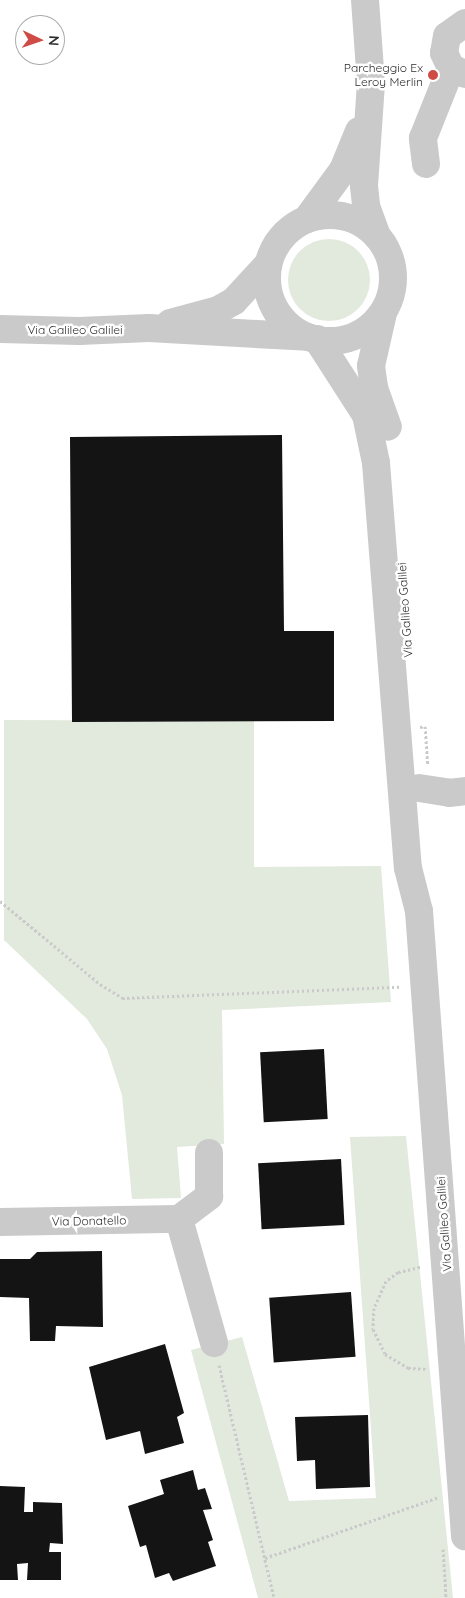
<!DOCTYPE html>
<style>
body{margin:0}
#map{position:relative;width:465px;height:1598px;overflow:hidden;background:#fff;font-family:Quicksand,sans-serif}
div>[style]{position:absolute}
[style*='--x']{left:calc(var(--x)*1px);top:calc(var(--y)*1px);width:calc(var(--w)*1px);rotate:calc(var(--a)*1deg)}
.green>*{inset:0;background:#e2e9dd}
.round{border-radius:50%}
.building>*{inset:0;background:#141414;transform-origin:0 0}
.path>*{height:3px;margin-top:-1.5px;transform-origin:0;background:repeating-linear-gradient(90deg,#cacaca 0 2.5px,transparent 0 5px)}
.minor>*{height:28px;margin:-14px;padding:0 14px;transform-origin:14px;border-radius:14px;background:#cacaca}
.minor>.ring{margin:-14px;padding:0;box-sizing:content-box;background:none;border:28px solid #cacaca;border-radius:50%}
.dots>*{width:14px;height:14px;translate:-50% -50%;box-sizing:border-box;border:2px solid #fff;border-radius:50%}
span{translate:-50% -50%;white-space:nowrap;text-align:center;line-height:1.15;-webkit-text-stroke:5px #fff;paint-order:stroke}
.poi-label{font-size:12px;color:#2d2d2d}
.right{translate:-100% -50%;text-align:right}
.street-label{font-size:12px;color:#2d2d2d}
.north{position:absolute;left:15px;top:15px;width:50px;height:50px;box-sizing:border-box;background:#fff;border:1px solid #ababab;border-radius:50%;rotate:93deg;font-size:14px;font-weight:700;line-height:20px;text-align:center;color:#2d2d2d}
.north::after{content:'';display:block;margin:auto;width:18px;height:22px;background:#cf4b45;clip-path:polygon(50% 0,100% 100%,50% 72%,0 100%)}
</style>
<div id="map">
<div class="green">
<i class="round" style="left:288px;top:239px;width:82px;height:82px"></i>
<i style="clip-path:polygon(4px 720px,254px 721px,254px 867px,381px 866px,391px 1002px,222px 1010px,224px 1144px,177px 1147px,181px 1198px,132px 1199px,122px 1095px,107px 1049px,87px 1019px,4px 940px)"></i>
<i style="clip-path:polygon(406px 1136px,453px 1598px,258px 1598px,191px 1350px,242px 1337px,289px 1501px,376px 1498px,350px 1137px)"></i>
</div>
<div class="building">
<i style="clip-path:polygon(282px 435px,284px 631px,334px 631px,334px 721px,72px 722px,70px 437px)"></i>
<i style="left:324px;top:1049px;width:70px;height:64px;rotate:87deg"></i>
<i style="left:341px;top:1159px;width:66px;height:83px;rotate:87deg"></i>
<i style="clip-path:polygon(102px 1251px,103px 1327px,56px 1326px,55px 1341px,30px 1341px,29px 1298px,0 1297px,0 1259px,30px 1259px,37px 1252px)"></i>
<i style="left:351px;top:1292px;width:65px;height:82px;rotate:86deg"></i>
<i style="clip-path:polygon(165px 1344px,184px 1413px,177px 1417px,184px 1443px,145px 1454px,140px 1431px,106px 1440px,89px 1367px)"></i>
<i style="clip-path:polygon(368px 1415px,370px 1487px,316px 1489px,315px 1460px,297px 1461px,295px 1417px)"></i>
<i style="clip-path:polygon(193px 1470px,198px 1490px,205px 1488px,212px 1509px,203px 1510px,213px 1540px,208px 1542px,216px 1566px,173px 1581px,169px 1573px,155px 1578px,146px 1545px,140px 1547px,128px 1506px,164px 1494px,160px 1480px)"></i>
<i style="clip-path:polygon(0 1486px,25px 1487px,24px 1512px,33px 1512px,33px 1502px,62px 1503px,63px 1544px,50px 1543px,49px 1552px,61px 1552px,61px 1580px,27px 1580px,28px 1563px,17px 1564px,18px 1580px,0 1580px)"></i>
</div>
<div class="path">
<i style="--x:420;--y:727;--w:5;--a:-11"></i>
<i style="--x:425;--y:726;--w:39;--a:86"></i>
<i style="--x:0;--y:901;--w:130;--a:39.7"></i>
<i style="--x:100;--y:984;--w:26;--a:32"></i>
<i style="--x:122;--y:998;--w:278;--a:-2.3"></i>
<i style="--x:420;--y:1267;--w:23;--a:167"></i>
<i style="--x:398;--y:1272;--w:15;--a:143"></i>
<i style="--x:386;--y:1281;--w:30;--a:114"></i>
<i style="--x:374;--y:1308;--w:21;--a:93"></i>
<i style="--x:373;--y:1329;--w:28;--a:64"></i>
<i style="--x:385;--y:1354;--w:27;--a:31"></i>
<i style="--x:408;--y:1368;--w:19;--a:3"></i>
<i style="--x:219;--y:1365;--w:239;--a:76.7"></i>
<i style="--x:443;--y:1549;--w:49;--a:86.5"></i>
<i style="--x:265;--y:1558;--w:184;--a:-19.3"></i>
</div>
<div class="minor">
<i style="--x:365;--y:0;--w:83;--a:85.9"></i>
<i style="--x:371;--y:83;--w:103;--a:93.9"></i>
<i style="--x:364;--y:186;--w:20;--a:84"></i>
<i style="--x:366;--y:206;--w:32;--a:70"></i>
<i style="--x:465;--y:23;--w:22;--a:144"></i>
<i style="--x:447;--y:36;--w:17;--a:100"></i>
<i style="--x:444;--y:53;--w:17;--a:65"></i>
<i style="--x:451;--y:68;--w:15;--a:23"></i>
<i style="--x:426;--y:164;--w:26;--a:-97"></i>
<i style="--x:423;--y:138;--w:75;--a:-68.2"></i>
<i class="ring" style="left:267px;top:215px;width:98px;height:98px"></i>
<i style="--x:307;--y:219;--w:61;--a:-53.7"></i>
<i style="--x:343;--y:170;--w:42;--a:-67.7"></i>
<i style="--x:383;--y:313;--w:54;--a:102.8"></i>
<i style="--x:371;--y:366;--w:22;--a:82"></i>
<i style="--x:374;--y:388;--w:41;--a:70.3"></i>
<i style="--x:170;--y:323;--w:50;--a:-15.2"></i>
<i style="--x:218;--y:310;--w:18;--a:-29"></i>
<i style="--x:234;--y:301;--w:50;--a:-47.4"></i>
<i style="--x:0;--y:329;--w:79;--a:1.5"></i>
<i style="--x:79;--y:331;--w:70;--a:-2.5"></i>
<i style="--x:149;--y:328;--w:159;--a:3.2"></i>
<i style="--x:317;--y:339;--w:90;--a:57.2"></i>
<i style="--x:366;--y:415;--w:49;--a:78.2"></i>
<i style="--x:376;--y:463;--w:406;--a:85.5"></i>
<i style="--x:408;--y:868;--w:44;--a:75.7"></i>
<i style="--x:419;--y:911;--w:627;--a:85.79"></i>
<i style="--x:419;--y:788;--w:30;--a:9"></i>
<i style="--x:449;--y:793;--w:16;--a:-7"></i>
<i style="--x:179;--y:1219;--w:129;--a:74.2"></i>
<i style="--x:0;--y:1222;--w:179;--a:-1"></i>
<i style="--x:179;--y:1219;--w:38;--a:-37"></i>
<i style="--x:209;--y:1196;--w:43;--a:-90"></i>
</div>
<div class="dots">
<i style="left:433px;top:75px;background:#cf4b45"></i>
</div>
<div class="poi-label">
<span class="right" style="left:423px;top:75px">Parcheggio Ex<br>Leroy Merlin</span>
</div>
<div class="street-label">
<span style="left:75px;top:330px">Via Galileo Galilei</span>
<span style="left:405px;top:610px;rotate:-94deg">Via Galileo Galilei</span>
<span style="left:89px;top:1221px;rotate:-1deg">Via Donatello</span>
<span style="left:444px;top:1224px;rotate:-94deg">Via Galileo Galilei</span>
</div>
<div class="north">N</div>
</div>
